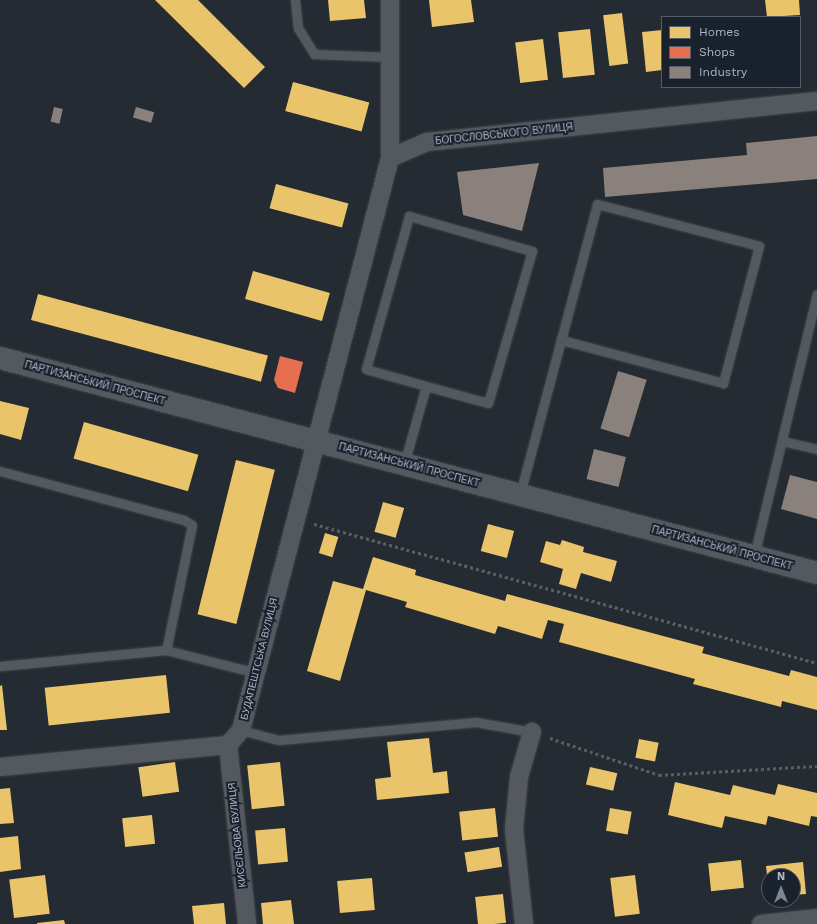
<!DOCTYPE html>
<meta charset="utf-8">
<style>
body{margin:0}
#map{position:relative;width:817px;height:924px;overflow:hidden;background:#252b32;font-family:"Work Sans",sans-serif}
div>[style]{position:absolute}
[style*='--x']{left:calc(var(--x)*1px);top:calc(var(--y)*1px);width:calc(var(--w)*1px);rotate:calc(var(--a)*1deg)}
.homes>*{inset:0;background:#e9c46a;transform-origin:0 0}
.shops>*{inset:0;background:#e76f51}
.industry>*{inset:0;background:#8a817c;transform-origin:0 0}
.path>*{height:2.5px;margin-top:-1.25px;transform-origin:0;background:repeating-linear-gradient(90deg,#585e64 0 3px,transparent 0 6px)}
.roads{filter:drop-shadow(0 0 1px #42474d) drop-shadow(0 0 1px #42474d)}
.service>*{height:9px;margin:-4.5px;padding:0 4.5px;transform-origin:4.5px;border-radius:4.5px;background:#545960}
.minor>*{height:18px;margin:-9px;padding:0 9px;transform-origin:9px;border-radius:9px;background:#545960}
.tertiary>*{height:22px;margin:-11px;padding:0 11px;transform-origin:11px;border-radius:11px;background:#545960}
span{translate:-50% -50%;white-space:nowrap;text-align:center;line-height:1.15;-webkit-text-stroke:4px #18212c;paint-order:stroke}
.street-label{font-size:10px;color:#adb7c5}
.legend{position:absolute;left:661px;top:16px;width:140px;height:72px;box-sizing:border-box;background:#18212c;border:1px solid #545d69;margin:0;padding:5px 7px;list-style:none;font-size:12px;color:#adb7c5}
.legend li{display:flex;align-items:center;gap:8px;height:20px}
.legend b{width:20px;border:1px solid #545d69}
.north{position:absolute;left:761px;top:868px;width:40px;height:40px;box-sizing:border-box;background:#18212c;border:1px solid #545d69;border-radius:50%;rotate:0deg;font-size:11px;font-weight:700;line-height:16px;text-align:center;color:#adb7c5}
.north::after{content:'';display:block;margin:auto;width:14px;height:18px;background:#7d8692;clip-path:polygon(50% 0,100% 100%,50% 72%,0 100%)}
</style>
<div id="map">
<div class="homes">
<i style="clip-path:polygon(155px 0,198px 0,265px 67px,244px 88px)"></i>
<i style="clip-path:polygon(328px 0,364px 0,366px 18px,330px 21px)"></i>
<i style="clip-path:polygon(429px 0,471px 0,474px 22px,432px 27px)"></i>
<i style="clip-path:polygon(765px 0,799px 0,800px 15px,767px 17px)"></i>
<i style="left:622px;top:13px;width:51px;height:19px;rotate:83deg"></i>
<i style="left:590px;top:29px;width:46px;height:32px;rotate:84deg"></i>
<i style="clip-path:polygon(662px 30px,662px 70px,646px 72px,642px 32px)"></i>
<i style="left:543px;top:39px;width:41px;height:28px;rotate:83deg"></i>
<i style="left:293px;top:82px;width:79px;height:30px;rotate:15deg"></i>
<i style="left:276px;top:184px;width:75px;height:25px;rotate:15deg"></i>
<i style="left:253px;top:271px;width:80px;height:29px;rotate:16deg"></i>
<i style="left:38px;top:294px;width:238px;height:27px;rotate:15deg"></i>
<i style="clip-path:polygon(0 401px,29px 408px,21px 440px,0 434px)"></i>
<i style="left:84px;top:422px;width:119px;height:38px;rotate:16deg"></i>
<i style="left:236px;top:460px;width:40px;height:159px;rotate:14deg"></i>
<i style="left:383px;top:502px;width:22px;height:31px;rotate:16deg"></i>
<i style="left:488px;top:524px;width:27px;height:28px;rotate:15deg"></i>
<i style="left:325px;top:533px;width:14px;height:21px;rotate:17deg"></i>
<i style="clip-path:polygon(562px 540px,584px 547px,583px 552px,617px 561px,611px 582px,581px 573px,576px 589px,559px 584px,563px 569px,540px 562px,546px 541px,560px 545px)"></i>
<i style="clip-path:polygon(373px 557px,416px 570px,415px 575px,505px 601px,507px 594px,704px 647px,702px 653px,789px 676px,791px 670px,817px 677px,817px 710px,782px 701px,781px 707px,693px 684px,695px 679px,559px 642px,564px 624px,548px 620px,542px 639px,498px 626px,495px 634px,405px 607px,407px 602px,366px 590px,340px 681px,307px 671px,333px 581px,363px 589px)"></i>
<i style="left:166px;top:675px;width:38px;height:122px;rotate:84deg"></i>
<i style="clip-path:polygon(2px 685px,7px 730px,0 730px,0 686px)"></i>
<i style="clip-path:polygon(429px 738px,433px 773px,447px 771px,449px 793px,377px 800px,375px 779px,391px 777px,387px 742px)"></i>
<i style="left:639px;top:739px;width:20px;height:19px;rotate:11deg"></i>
<i style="left:175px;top:762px;width:30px;height:37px;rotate:82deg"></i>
<i style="left:280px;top:762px;width:44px;height:33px;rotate:84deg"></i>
<i style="left:590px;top:767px;width:28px;height:18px;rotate:13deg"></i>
<i style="clip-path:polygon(675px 782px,730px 795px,733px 785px,775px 795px,778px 784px,817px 793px,817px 817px,811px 816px,809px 826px,768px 816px,766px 825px,725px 816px,722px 828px,668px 815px)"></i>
<i style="clip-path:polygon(10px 788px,14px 823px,0 824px,0 789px)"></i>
<i style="left:495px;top:808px;width:29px;height:36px;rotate:84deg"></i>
<i style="left:610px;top:808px;width:22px;height:23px;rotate:10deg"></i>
<i style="left:152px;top:815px;width:29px;height:30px;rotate:84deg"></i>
<i style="left:285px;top:828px;width:34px;height:30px;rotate:85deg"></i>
<i style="clip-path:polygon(18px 836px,21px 869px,0 872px,0 838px)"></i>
<i style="left:499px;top:847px;width:20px;height:35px;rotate:81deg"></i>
<i style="left:741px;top:860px;width:28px;height:33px;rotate:84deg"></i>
<i style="clip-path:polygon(803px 862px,806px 894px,793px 895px,793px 876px,769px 876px,768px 884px,766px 866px)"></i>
<i style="left:45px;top:875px;width:39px;height:36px;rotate:83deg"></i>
<i style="left:635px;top:875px;width:39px;height:25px;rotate:83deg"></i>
<i style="left:372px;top:878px;width:32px;height:35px;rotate:85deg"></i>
<i style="left:503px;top:894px;width:29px;height:28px;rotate:84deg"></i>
<i style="clip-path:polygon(291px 900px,294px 924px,263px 924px,261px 903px)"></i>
<i style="clip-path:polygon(224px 903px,226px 924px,194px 924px,192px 906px)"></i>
<i style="clip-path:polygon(64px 920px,65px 924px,37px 924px,37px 923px)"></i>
</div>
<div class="shops">
<i style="clip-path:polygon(280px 356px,303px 362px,295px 393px,278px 388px,274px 380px)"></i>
</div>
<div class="industry">
<i style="left:54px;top:107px;width:9px;height:15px;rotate:13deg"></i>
<i style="left:136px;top:107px;width:19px;height:11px;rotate:16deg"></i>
<i style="clip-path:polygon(817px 136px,817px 179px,605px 197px,603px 168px,747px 155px,746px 143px)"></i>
<i style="clip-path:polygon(539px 163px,522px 231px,463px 215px,457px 172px)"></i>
<i style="left:618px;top:371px;width:30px;height:60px;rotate:17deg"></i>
<i style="left:594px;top:449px;width:33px;height:31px;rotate:14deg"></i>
<i style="clip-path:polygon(790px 475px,817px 482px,817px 519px,781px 509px)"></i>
</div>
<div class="path">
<i style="--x:314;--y:524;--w:522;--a:15.45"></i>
<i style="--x:550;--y:738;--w:115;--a:18.7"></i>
<i style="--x:659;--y:775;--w:158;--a:-3.3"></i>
</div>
<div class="roads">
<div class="service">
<i style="--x:295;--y:0;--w:28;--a:84"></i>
<i style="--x:298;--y:28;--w:31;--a:58"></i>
<i style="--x:314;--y:54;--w:77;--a:2.2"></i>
<i style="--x:782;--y:441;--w:36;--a:13"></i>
<i style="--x:404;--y:464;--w:81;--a:-74.2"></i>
<i style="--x:426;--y:386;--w:62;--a:-164.2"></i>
<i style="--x:366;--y:369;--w:159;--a:-74.3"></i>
<i style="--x:409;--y:216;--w:128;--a:15.9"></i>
<i style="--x:532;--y:251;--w:158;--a:106.1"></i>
<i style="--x:488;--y:403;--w:64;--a:-164.7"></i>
<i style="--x:0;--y:471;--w:190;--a:14.9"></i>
<i style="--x:184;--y:520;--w:9;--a:32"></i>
<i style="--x:192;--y:525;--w:128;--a:101.7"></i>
<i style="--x:166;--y:650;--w:93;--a:14.3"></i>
<i style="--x:520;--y:494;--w:300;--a:-75.1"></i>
<i style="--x:597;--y:204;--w:167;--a:14.5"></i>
<i style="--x:759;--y:246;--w:142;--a:104.7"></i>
<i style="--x:723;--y:383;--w:168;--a:-165.1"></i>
<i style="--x:754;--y:556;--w:269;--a:-76.5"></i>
<i style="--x:0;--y:666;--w:167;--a:-5.5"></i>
<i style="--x:241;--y:730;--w:39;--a:15"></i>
<i style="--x:279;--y:740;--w:198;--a:-5.2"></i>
<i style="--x:476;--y:722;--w:57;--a:10.1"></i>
</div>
<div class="minor">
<i style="--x:390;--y:0;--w:158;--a:90"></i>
<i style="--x:228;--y:745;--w:180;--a:83.9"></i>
<i style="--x:0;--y:767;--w:229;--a:-5.5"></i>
<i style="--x:228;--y:745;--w:20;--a:-49"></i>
<i style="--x:241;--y:730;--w:591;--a:-75.4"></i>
<i style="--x:390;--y:158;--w:40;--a:-23.4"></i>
<i style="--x:427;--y:142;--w:392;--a:-6"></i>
<i style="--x:524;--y:924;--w:96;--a:-96"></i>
<i style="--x:514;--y:829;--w:52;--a:-84.5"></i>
<i style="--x:519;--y:777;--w:47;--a:-73.9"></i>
<i style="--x:761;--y:924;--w:56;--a:-6.1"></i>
</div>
<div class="tertiary">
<i style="--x:0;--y:358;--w:845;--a:14.74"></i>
</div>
</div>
<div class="street-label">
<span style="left:504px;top:134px;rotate:-6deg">БОГОСЛОВСЬКОГО ВУЛИЦЯ</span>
<span style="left:95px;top:383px;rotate:15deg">ПАРТИЗАНСЬКИЙ ПРОСПЕКТ</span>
<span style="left:409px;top:465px;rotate:15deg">ПАРТИЗАНСЬКИЙ ПРОСПЕКТ</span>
<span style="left:722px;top:548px;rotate:15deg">ПАРТИЗАНСЬКИЙ ПРОСПЕКТ</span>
<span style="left:259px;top:659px;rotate:-76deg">БУДАПЕШТСЬКА ВУЛИЦЯ</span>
<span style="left:237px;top:835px;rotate:-96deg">КИСЄЛЬОВА ВУЛИЦЯ</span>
</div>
<ul class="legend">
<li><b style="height:11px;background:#e9c46a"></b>Homes</li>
<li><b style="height:11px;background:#e76f51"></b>Shops</li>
<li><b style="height:11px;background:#8a817c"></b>Industry</li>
</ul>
<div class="north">N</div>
</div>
